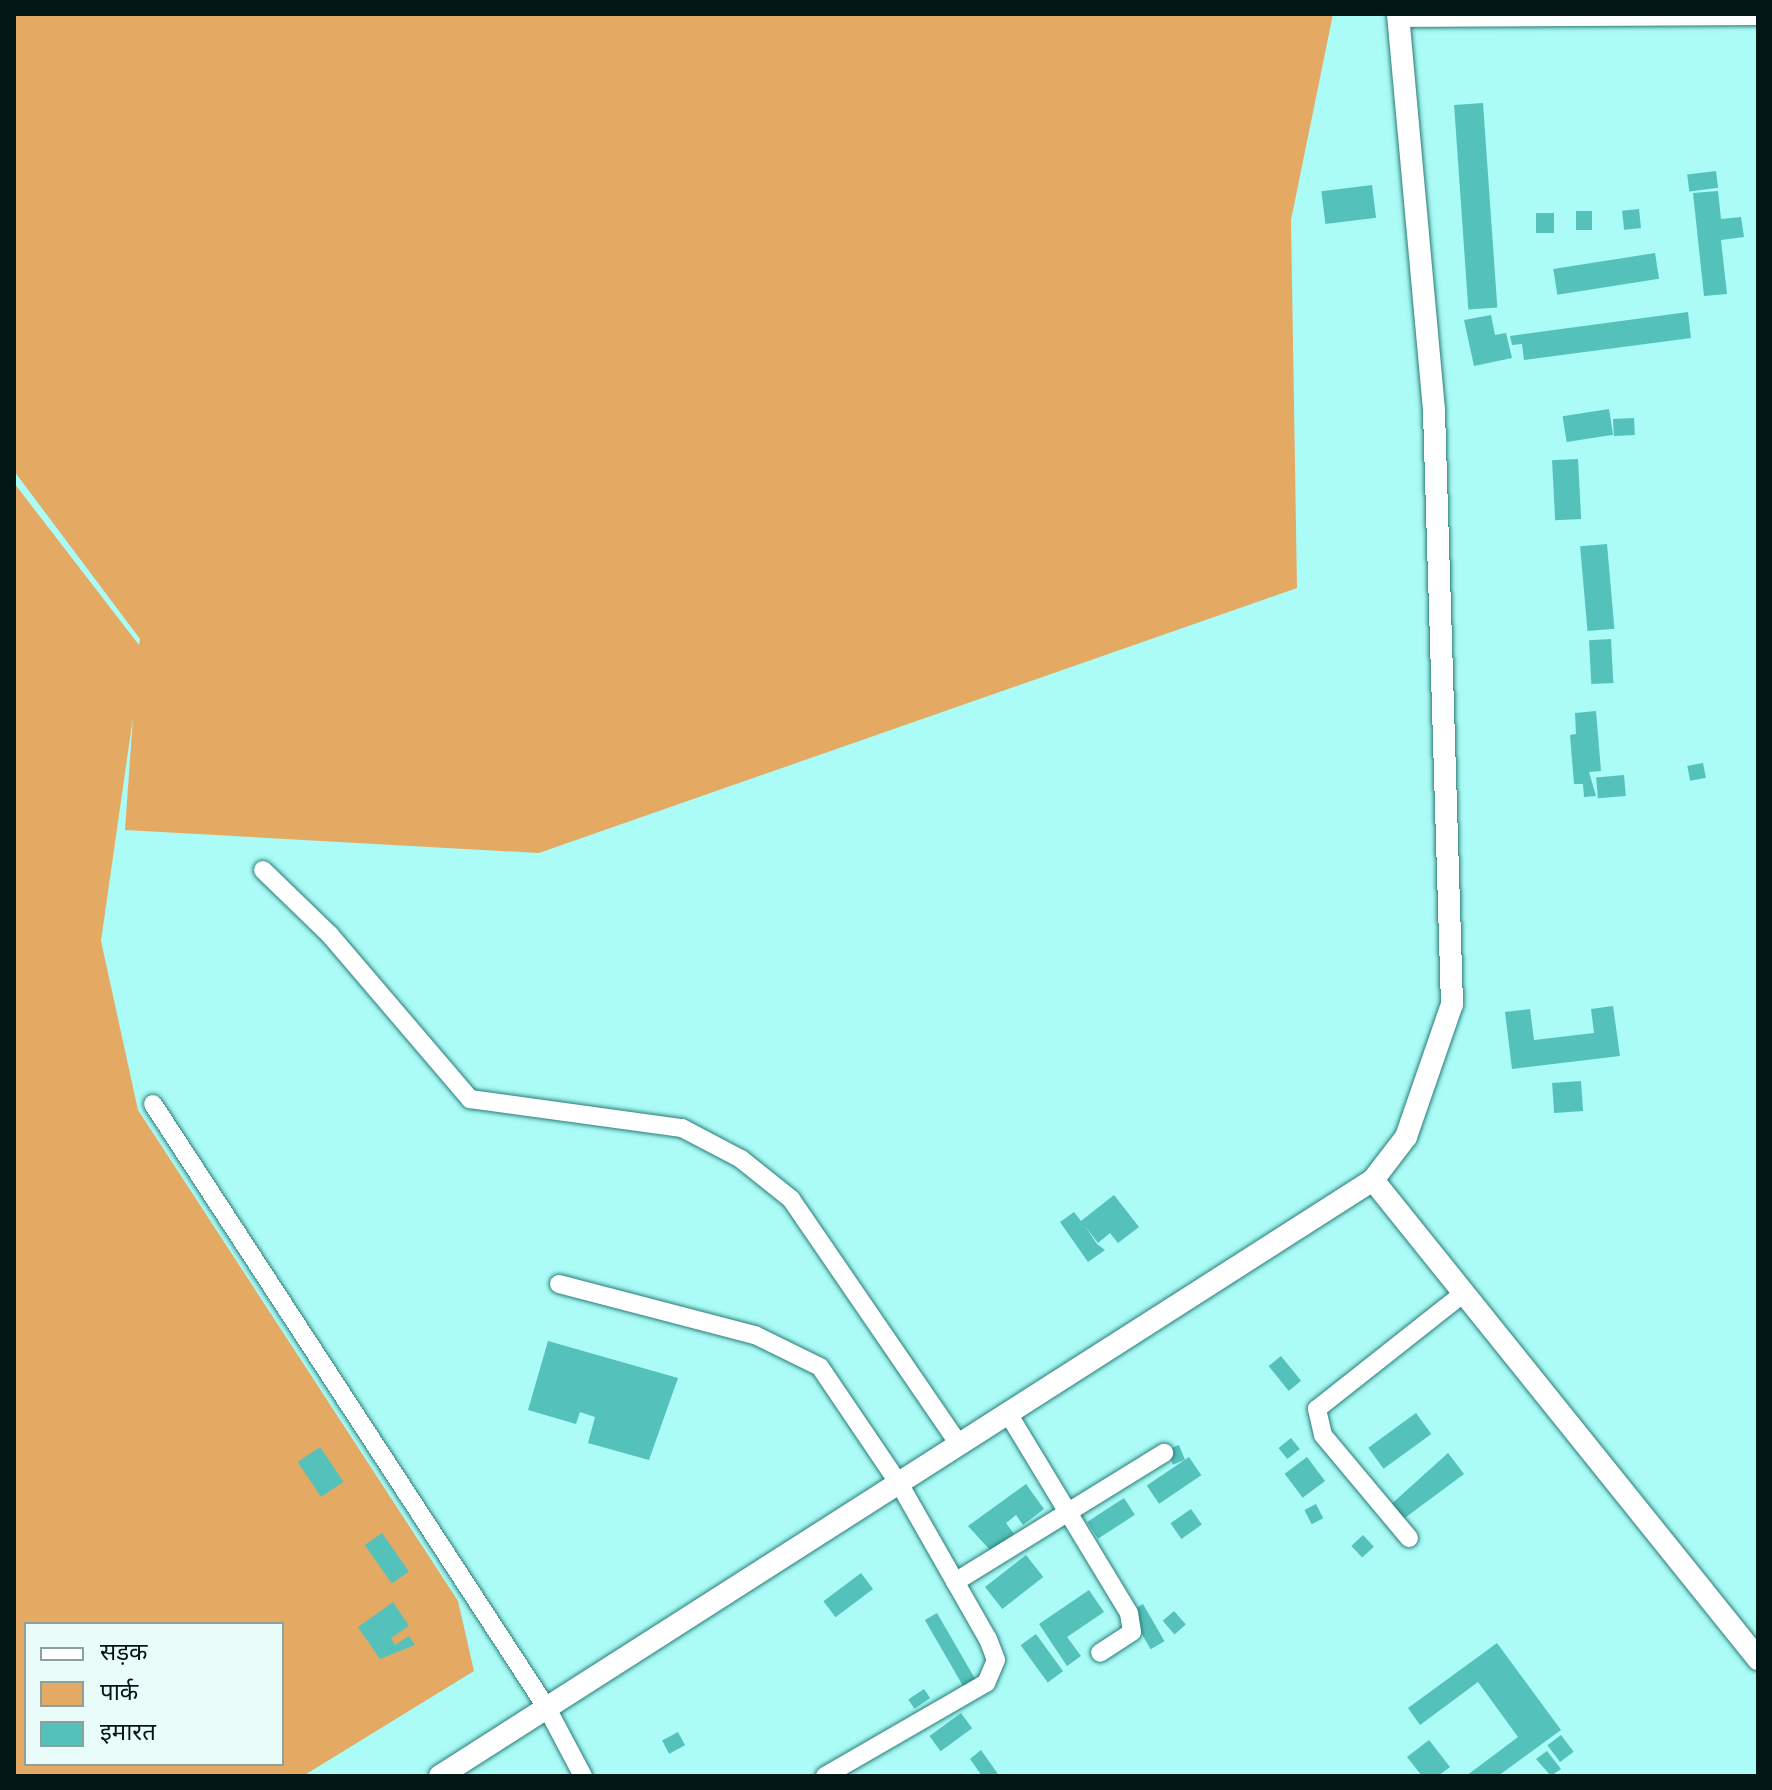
<!DOCTYPE html>
<meta charset="utf-8">
<style>
body{margin:0}
#map{position:relative;width:1772px;height:1790px;overflow:hidden;background:#abfbf6;font-family:"Roboto Condensed","Noto Sans Devanagari",sans-serif}
div>[style]{position:absolute}
[style*='--x']{left:calc(var(--x)*1px);top:calc(var(--y)*1px);width:calc(var(--w)*1px);rotate:calc(var(--a)*1deg)}
.green>*{inset:0;background:#e4aa63}
.building>*{inset:0;background:#55c1bb;transform-origin:0 0}
.roads{filter:drop-shadow(0 0 2px #277c78) drop-shadow(0 0 2px #277c78)}
.minor>*{height:18px;margin:-9px;padding:0 9px;transform-origin:9px;border-radius:9px;background:#fff}
.tertiary>*{height:22px;margin:-11px;padding:0 11px;transform-origin:11px;border-radius:11px;background:#fff}
span{translate:-50% -50%;white-space:nowrap;text-align:center;line-height:1.15;-webkit-text-stroke:8px #e9fcfa;paint-order:stroke}
.frame{position:absolute;inset:0;border:16px solid #011615;pointer-events:none}
.legend{position:absolute;left:24px;top:1622px;width:260px;height:144px;box-sizing:border-box;background:#e9fcfa;border:2px solid #8ca09e;margin:0;padding:10px 14px;list-style:none;font-size:24px;color:#011615}
.legend li{display:flex;align-items:center;gap:16px;height:40px}
.legend b{width:40px;border:2px solid #8ca09e}
</style>
<div id="map">
<div class="green">
<i style="clip-path:polygon(evenodd,14px 14px,1333px 14px,1291px 220px,1297px 588px,539px 853px,125px 830px,133px 717px,101px 941px,138px 1110px,458px 1601px,474px 1671px,303px 1776px,14px 1776px,14px 483px,139px 645px,140px 639px,14px 471px,14px 14px,26px 1624px,282px 1624px,282px 1764px,26px 1764px,26px 1624px)"></i>
</div>
<div class="building">
<i style="left:1483px;top:103px;width:205px;height:29px;rotate:86deg"></i>
<i style="left:1716px;top:171px;width:17px;height:29px;rotate:83deg"></i>
<i style="left:1372px;top:185px;width:33px;height:51px;rotate:83deg"></i>
<i style="clip-path:polygon(1718px 191px,1721px 219px,1741px 217px,1744px 237px,1721px 240px,1727px 294px,1704px 296px,1693px 193px)"></i>
<i style="left:1639px;top:209px;width:19px;height:17px;rotate:84deg"></i>
<i style="left:1576px;top:211px;width:16px;height:19px"></i>
<i style="left:1536px;top:213px;width:18px;height:20px"></i>
<i style="left:1655px;top:253px;width:26px;height:103px;rotate:81deg"></i>
<i style="clip-path:polygon(1688px 312px,1691px 338px,1524px 360px,1522px 344px,1512px 345px,1510px 336px)"></i>
<i style="clip-path:polygon(1491px 315px,1495px 335px,1506px 333px,1512px 358px,1474px 366px,1464px 320px)"></i>
<i style="left:1609px;top:409px;width:26px;height:47px;rotate:81deg"></i>
<i style="left:1634px;top:418px;width:17px;height:21px;rotate:87deg"></i>
<i style="left:1578px;top:459px;width:60px;height:26px;rotate:87deg"></i>
<i style="left:1607px;top:544px;width:85px;height:27px;rotate:85deg"></i>
<i style="left:1611px;top:639px;width:44px;height:22px;rotate:87deg"></i>
<i style="clip-path:polygon(1596px 711px,1601px 771px,1589px 772px,1596px 796px,1584px 797px,1583px 784px,1574px 784px,1570px 735px,1576px 734px,1575px 713px)"></i>
<i style="left:1703px;top:763px;width:15px;height:16px;rotate:79deg"></i>
<i style="left:1624px;top:775px;width:21px;height:28px;rotate:85deg"></i>
<i style="clip-path:polygon(1613px 1006px,1620px 1056px,1512px 1069px,1505px 1012px,1530px 1009px,1534px 1040px,1594px 1033px,1591px 1009px)"></i>
<i style="left:1581px;top:1081px;width:30px;height:29px;rotate:86deg"></i>
<i style="clip-path:polygon(1114px 1195px,1139px 1227px,1118px 1243px,1110px 1233px,1098px 1243px,1085px 1226px,1097px 1244px,1105px 1250px,1088px 1262px,1060px 1222px,1074px 1212px,1081px 1221px)"></i>
<i style="clip-path:polygon(548px 1341px,678px 1378px,649px 1460px,588px 1443px,595px 1417px,580px 1412px,576px 1424px,528px 1410px)"></i>
<i style="left:1281px;top:1356px;width:32px;height:16px;rotate:51deg"></i>
<i style="left:1416px;top:1413px;width:26px;height:59px;rotate:54deg"></i>
<i style="left:1291px;top:1438px;width:14px;height:16px;rotate:51deg"></i>
<i style="left:1179px;top:1445px;width:16px;height:13px;rotate:68deg"></i>
<i style="left:320px;top:1447px;width:42px;height:27px;rotate:56deg"></i>
<i style="clip-path:polygon(1448px 1453px,1464px 1474px,1398px 1523px,1387px 1508px)"></i>
<i style="left:1189px;top:1457px;width:22px;height:51px;rotate:56deg"></i>
<i style="left:1307px;top:1457px;width:30px;height:28px;rotate:53deg"></i>
<i style="clip-path:polygon(1026px 1484px,1044px 1509px,1023px 1525px,1016px 1515px,1006px 1523px,1014px 1534px,990px 1550px,968px 1526px)"></i>
<i style="left:1124px;top:1498px;width:20px;height:44px;rotate:57deg"></i>
<i style="left:1316px;top:1504px;width:16px;height:13px;rotate:63deg"></i>
<i style="left:1191px;top:1509px;width:19px;height:25px;rotate:55deg"></i>
<i style="left:382px;top:1533px;width:47px;height:21px;rotate:55deg"></i>
<i style="left:1363px;top:1535px;width:16px;height:16px;rotate:47deg"></i>
<i style="left:1026px;top:1555px;width:28px;height:52px;rotate:52deg"></i>
<i style="left:861px;top:1573px;width:20px;height:47px;rotate:53deg"></i>
<i style="clip-path:polygon(1089px 1590px,1104px 1612px,1067px 1637px,1081px 1656px,1067px 1666px,1039px 1624px)"></i>
<i style="clip-path:polygon(393px 1602px,409px 1626px,391px 1638px,395px 1645px,409px 1636px,415px 1645px,380px 1659px,358px 1627px)"></i>
<i style="left:1143px;top:1604px;width:43px;height:16px;rotate:60deg"></i>
<i style="left:1174px;top:1611px;width:18px;height:15px;rotate:49deg"></i>
<i style="left:937px;top:1613px;width:85px;height:14px;rotate:60deg"></i>
<i style="left:1036px;top:1634px;width:46px;height:19px;rotate:54deg"></i>
<i style="clip-path:polygon(1497px 1643px,1561px 1730px,1498px 1776px,1466px 1776px,1518px 1737px,1478px 1682px,1420px 1725px,1408px 1708px)"></i>
<i style="left:924px;top:1689px;width:11px;height:19px;rotate:56deg"></i>
<i style="left:961px;top:1713px;width:19px;height:39px;rotate:54deg"></i>
<i style="left:678px;top:1732px;width:15px;height:18px;rotate:62deg"></i>
<i style="left:1561px;top:1735px;width:21px;height:17px;rotate:53deg"></i>
<i style="clip-path:polygon(1429px 1740px,1450px 1767px,1438px 1776px,1422px 1776px,1407px 1757px)"></i>
<i style="clip-path:polygon(981px 1750px,998px 1774px,995px 1776px,982px 1776px,970px 1759px)"></i>
<i style="clip-path:polygon(1547px 1751px,1561px 1769px,1551px 1776px,1536px 1759px)"></i>
</div>
<div class="roads">
<div class="minor">
<i style="--x:1399;--y:18;--w:359;--a:-0.3"></i>
<i style="--x:263;--y:870;--w:93;--a:44.1"></i>
<i style="--x:330;--y:935;--w:216;--a:49.5"></i>
<i style="--x:470;--y:1099;--w:214;--a:7.8"></i>
<i style="--x:682;--y:1128;--w:67;--a:27.7"></i>
<i style="--x:741;--y:1159;--w:64;--a:38.7"></i>
<i style="--x:791;--y:1199;--w:299;--a:55.6"></i>
<i style="--x:153;--y:1104;--w:723;--a:56.9"></i>
<i style="--x:548;--y:1710;--w:75;--a:62.1"></i>
<i style="--x:559;--y:1284;--w:203;--a:14.6"></i>
<i style="--x:755;--y:1335;--w:72;--a:26.2"></i>
<i style="--x:820;--y:1367;--w:143;--a:55.9"></i>
<i style="--x:900;--y:1485;--w:177;--a:60.3"></i>
<i style="--x:988;--y:1639;--w:22;--a:69"></i>
<i style="--x:996;--y:1660;--w:25;--a:113"></i>
<i style="--x:986;--y:1683;--w:186;--a:150"></i>
<i style="--x:1009;--y:1415;--w:232;--a:58.8"></i>
<i style="--x:1129;--y:1613;--w:19;--a:81"></i>
<i style="--x:1132;--y:1632;--w:38;--a:147"></i>
<i style="--x:1409;--y:1538;--w:134;--a:-129.9"></i>
<i style="--x:1323;--y:1435;--w:27;--a:-103"></i>
<i style="--x:1317;--y:1409;--w:187;--a:-38.3"></i>
<i style="--x:955;--y:1582;--w:246;--a:-31.7"></i>
</div>
<div class="tertiary">
<i style="--x:1373;--y:1180;--w:615;--a:51.21"></i>
<i style="--x:440;--y:1776;--w:1107;--a:-32.57"></i>
<i style="--x:1373;--y:1180;--w:54;--a:-52.5"></i>
<i style="--x:1406;--y:1137;--w:141;--a:-70.9"></i>
<i style="--x:1452;--y:1004;--w:594;--a:-91.74"></i>
<i style="--x:1434;--y:410;--w:398;--a:-95.2"></i>
</div>
</div>
<div class="frame"></div>
<ul class="legend">
<li><b style="height:10px;background:#fff"></b>सड़क</li>
<li><b style="height:22px;background:#e4aa63"></b>पार्क</li>
<li><b style="height:22px;background:#55c1bb"></b>इमारत</li>
</ul>
</div>
